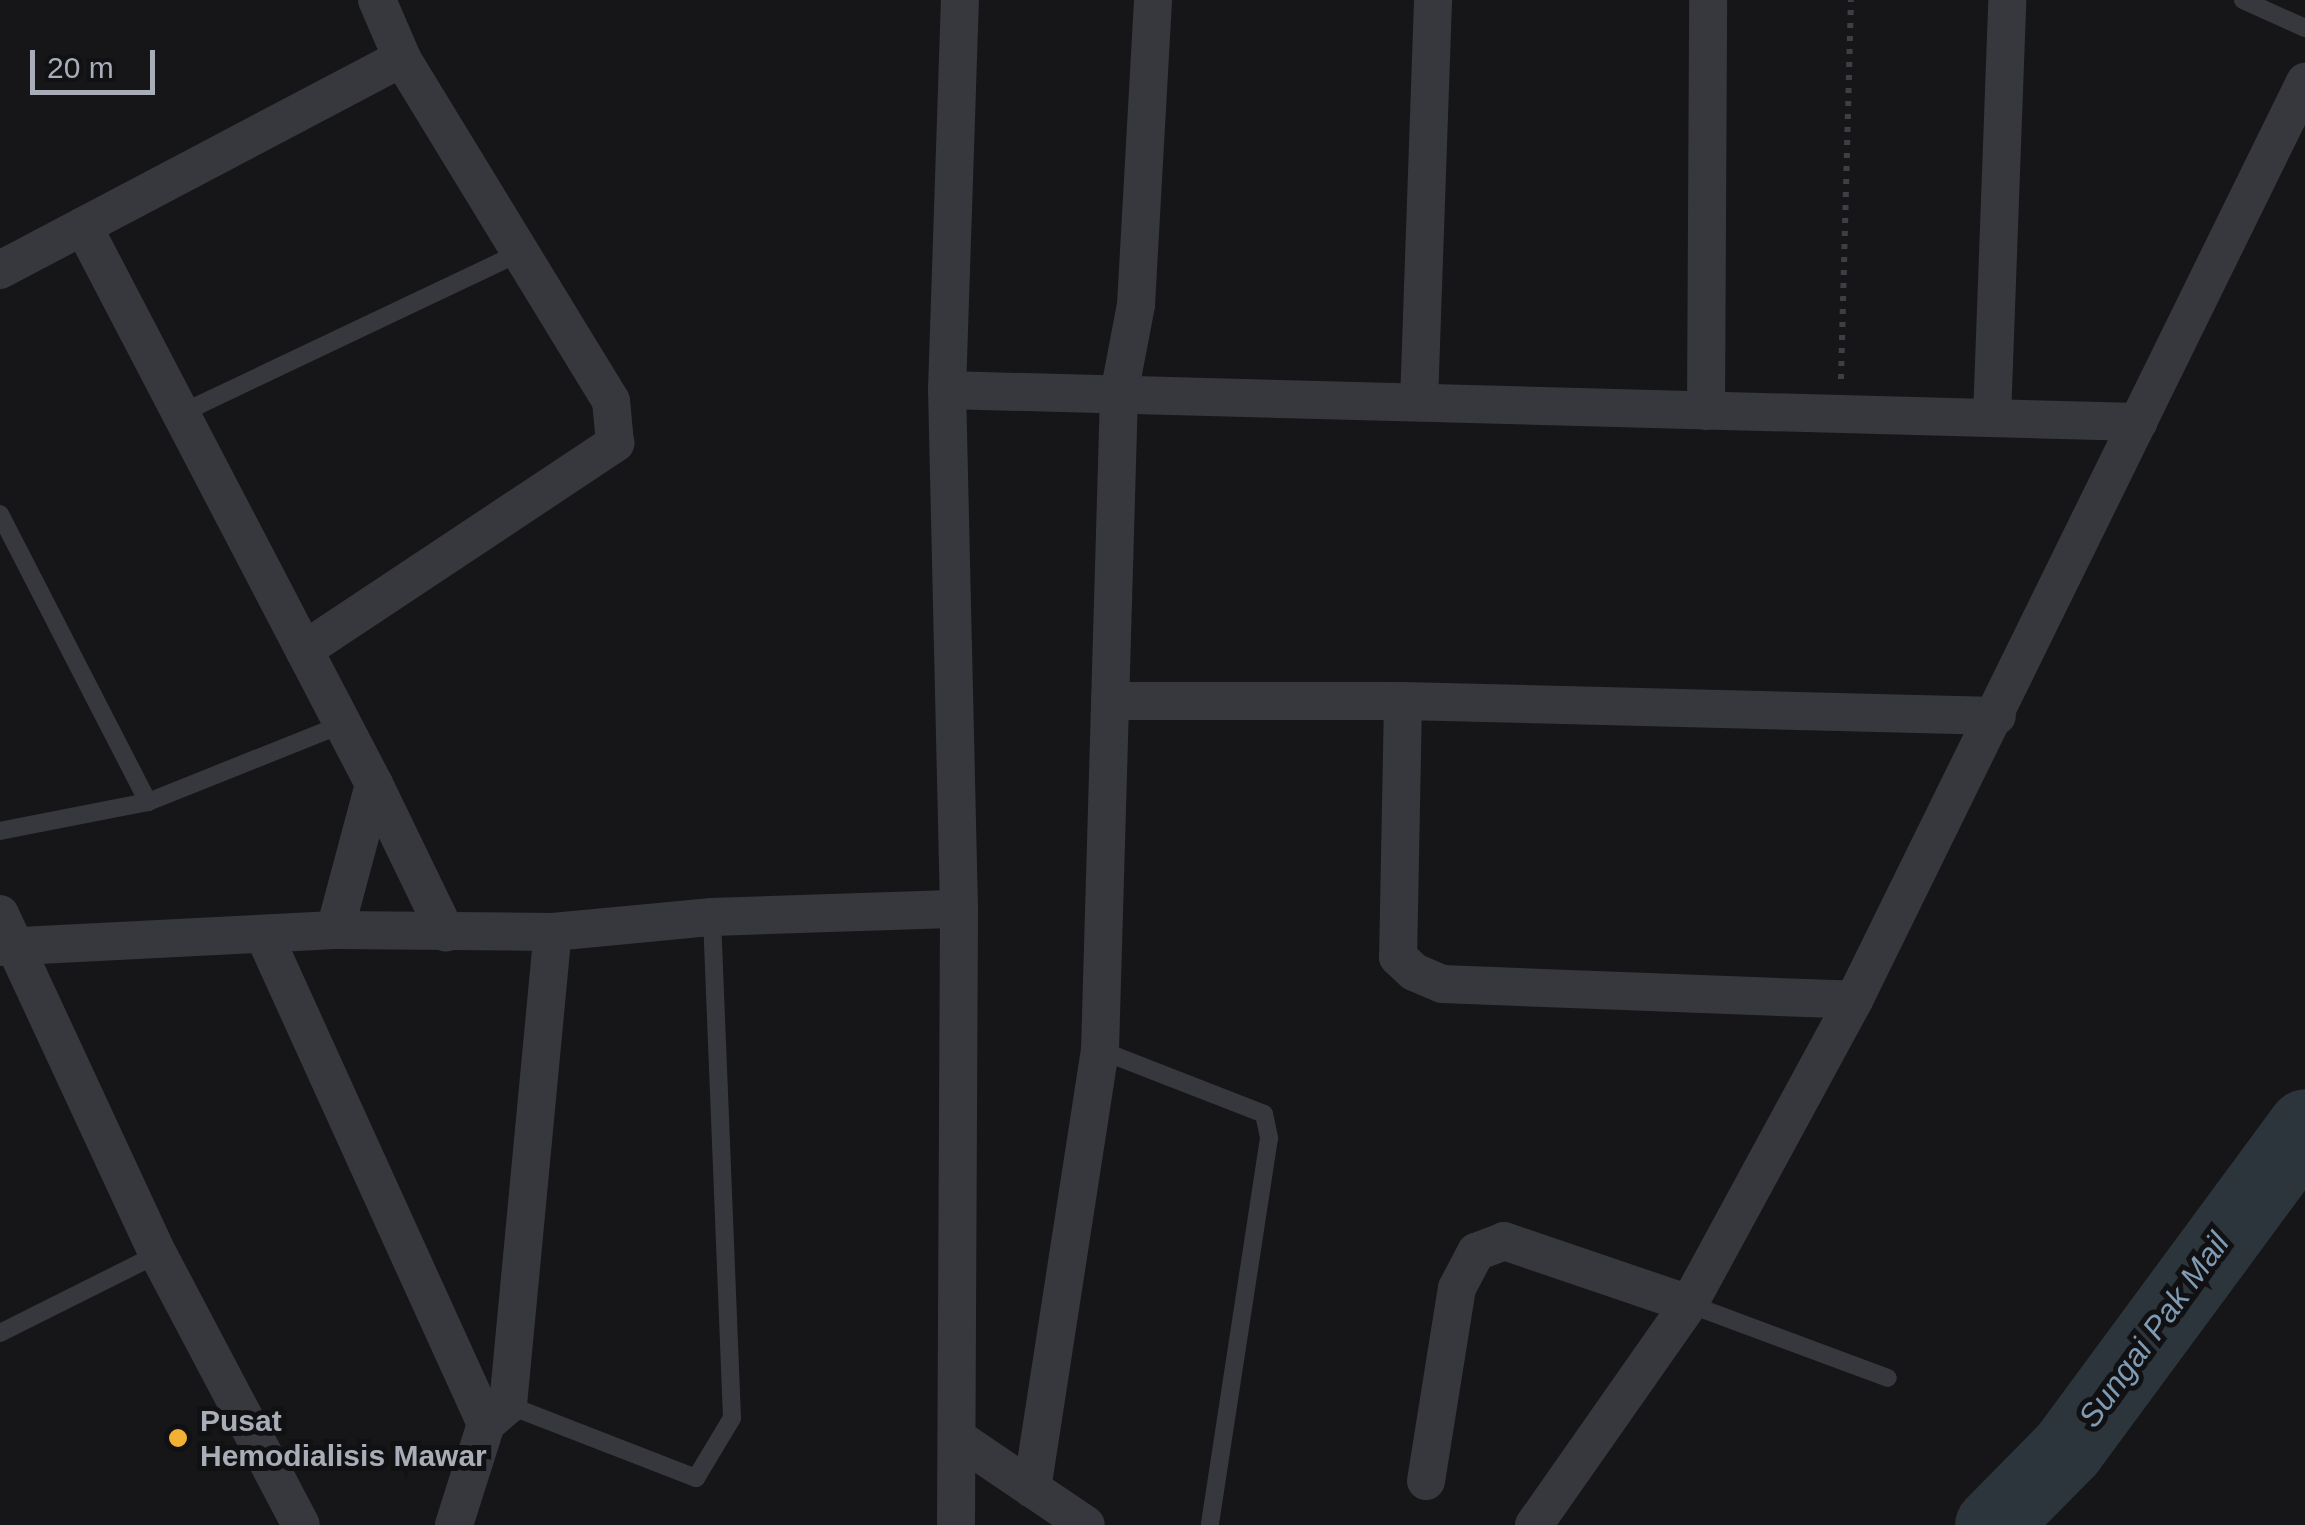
<!DOCTYPE html>
<style>
body{margin:0}
#map{position:relative;width:2305px;height:1525px;overflow:hidden;background:#161618;font-family:Helvetica,sans-serif}
div>[style]{position:absolute}
[style*='--x']{left:calc(var(--x)*1px);top:calc(var(--y)*1px);width:calc(var(--w)*1px);rotate:calc(var(--a)*1deg)}
.river>*{height:75px;margin:-37.5px;padding:0 37.5px;transform-origin:37.5px;border-radius:37.5px;background:#2c353c}
.path>*{height:6px;margin-top:-3px;transform-origin:0;background:repeating-linear-gradient(90deg,#3d3f44 0 5px,transparent 0 13px)}
.lane>*{height:18px;margin:-9px;padding:0 9px;transform-origin:9px;border-radius:9px;background:#37383d}
.street>*{height:38px;margin:-19px;padding:0 19px;transform-origin:19px;border-radius:19px;background:#37383d}
.dots>*{width:28px;height:28px;translate:-50% -50%;box-sizing:border-box;border:5px solid #111113;border-radius:50%}
span{translate:-50% -50%;white-space:nowrap;text-align:center;line-height:1.15;-webkit-text-stroke:10px #111113;paint-order:stroke}
.poi-label{font-size:30px;color:#a8adb8;font-weight:700}
.left{translate:0 -50%;text-align:left}
.water-label{font-size:32px;color:#7f9bb3;font-style:italic}
.scale{position:absolute;left:30px;top:50px;width:125px;height:45px;box-sizing:border-box;border:5px solid #a8adb8;border-top:0;padding-left:12px;font-size:30px;line-height:35px;white-space:nowrap;color:#a8adb8;-webkit-text-stroke:8px #111113;paint-order:stroke}
</style>
<div id="map">
<div class="river">
<i style="--x:1992;--y:1525;--w:107;--a:-45.4"></i>
<i style="--x:2067;--y:1449;--w:401;--a:-53.6"></i>
</div>
<div class="path">
<i style="--x:1841;--y:379;--w:379;--a:-88.5"></i>
</div>
<div class="lane">
<i style="--x:2243;--y:0;--w:68;--a:24.3"></i>
<i style="--x:182;--y:413;--w:375;--a:-25.4"></i>
<i style="--x:0;--y:514;--w:324;--a:62.8"></i>
<i style="--x:0;--y:831;--w:151;--a:-11.1"></i>
<i style="--x:148;--y:802;--w:210;--a:-21.8"></i>
<i style="--x:1100;--y:1050;--w:176;--a:21.3"></i>
<i style="--x:1264;--y:1114;--w:25;--a:78"></i>
<i style="--x:1269;--y:1138;--w:391;--a:98.7"></i>
<i style="--x:1689;--y:1304;--w:212;--a:20.4"></i>
<i style="--x:0;--y:1333;--w:177;--a:-26.6"></i>
<i style="--x:508;--y:1405;--w:202;--a:21.2"></i>
<i style="--x:696;--y:1478;--w:70;--a:-59"></i>
<i style="--x:732;--y:1418;--w:501;--a:-92.29"></i>
</div>
<div class="street">
<i style="--x:83;--y:226;--w:629;--a:62.46"></i>
<i style="--x:374;--y:784;--w:165;--a:64.2"></i>
<i style="--x:0;--y:270;--w:454;--a:-27.8"></i>
<i style="--x:947;--y:390;--w:1192;--a:1.54"></i>
<i style="--x:1419;--y:402;--w:402;--a:-88"></i>
<i style="--x:1706;--y:411;--w:411;--a:-89.7"></i>
<i style="--x:1992;--y:418;--w:418;--a:-87.9"></i>
<i style="--x:304;--y:650;--w:374;--a:-33.6"></i>
<i style="--x:615;--y:443;--w:42;--a:-95.4"></i>
<i style="--x:611;--y:401;--w:402;--a:-121.4"></i>
<i style="--x:402;--y:58;--w:63;--a:-113.3"></i>
<i style="--x:1110;--y:701;--w:293;--a:0"></i>
<i style="--x:1403;--y:701;--w:594;--a:1.45"></i>
<i style="--x:1403;--y:701;--w:256;--a:91.1"></i>
<i style="--x:1398;--y:957;--w:22;--a:43"></i>
<i style="--x:1414;--y:972;--w:30;--a:23"></i>
<i style="--x:1442;--y:984;--w:412;--a:2.2"></i>
<i style="--x:0;--y:914;--w:375;--a:65.1"></i>
<i style="--x:158;--y:1254;--w:306;--a:62.2"></i>
<i style="--x:335;--y:930;--w:151;--a:-75"></i>
<i style="--x:264;--y:935;--w:537;--a:65.58"></i>
<i style="--x:486;--y:1424;--w:106;--a:107.6"></i>
<i style="--x:0;--y:947;--w:335;--a:-2.9"></i>
<i style="--x:335;--y:930;--w:218;--a:0.5"></i>
<i style="--x:553;--y:932;--w:160;--a:-5.4"></i>
<i style="--x:712;--y:917;--w:247;--a:-1.9"></i>
<i style="--x:486;--y:1424;--w:29;--a:-41"></i>
<i style="--x:508;--y:1405;--w:475;--a:-84.6"></i>
<i style="--x:959;--y:1439;--w:153;--a:34.1"></i>
<i style="--x:1426;--y:1481;--w:195;--a:-80.9"></i>
<i style="--x:1457;--y:1288;--w:41;--a:-62.2"></i>
<i style="--x:1476;--y:1252;--w:30;--a:-21"></i>
<i style="--x:1504;--y:1241;--w:195;--a:18.8"></i>
<i style="--x:1032;--y:1489;--w:444;--a:-81.2"></i>
<i style="--x:1100;--y:1050;--w:656;--a:-88.34"></i>
<i style="--x:1119;--y:394;--w:91;--a:-79.2"></i>
<i style="--x:1136;--y:305;--w:305;--a:-86.8"></i>
<i style="--x:956;--y:1525;--w:616;--a:-89.72"></i>
<i style="--x:959;--y:909;--w:519;--a:-91.32"></i>
<i style="--x:947;--y:390;--w:390;--a:-88.1"></i>
<i style="--x:1534;--y:1525;--w:270;--a:-55"></i>
<i style="--x:1689;--y:1304;--w:346;--a:-61.5"></i>
<i style="--x:1854;--y:1000;--w:1023;--a:-63.84"></i>
</div>
<div class="dots">
<i style="left:178px;top:1438px;background:#f2b134"></i>
</div>
<div class="poi-label">
<span class="left" style="left:200px;top:1438px">Pusat<br>Hemodialisis Mawar</span>
</div>
<div class="water-label">
<span style="left:2154px;top:1330px;rotate:-54deg">Sungai Pak Mail</span>
</div>
<div class="scale">20 m</div>
</div>
